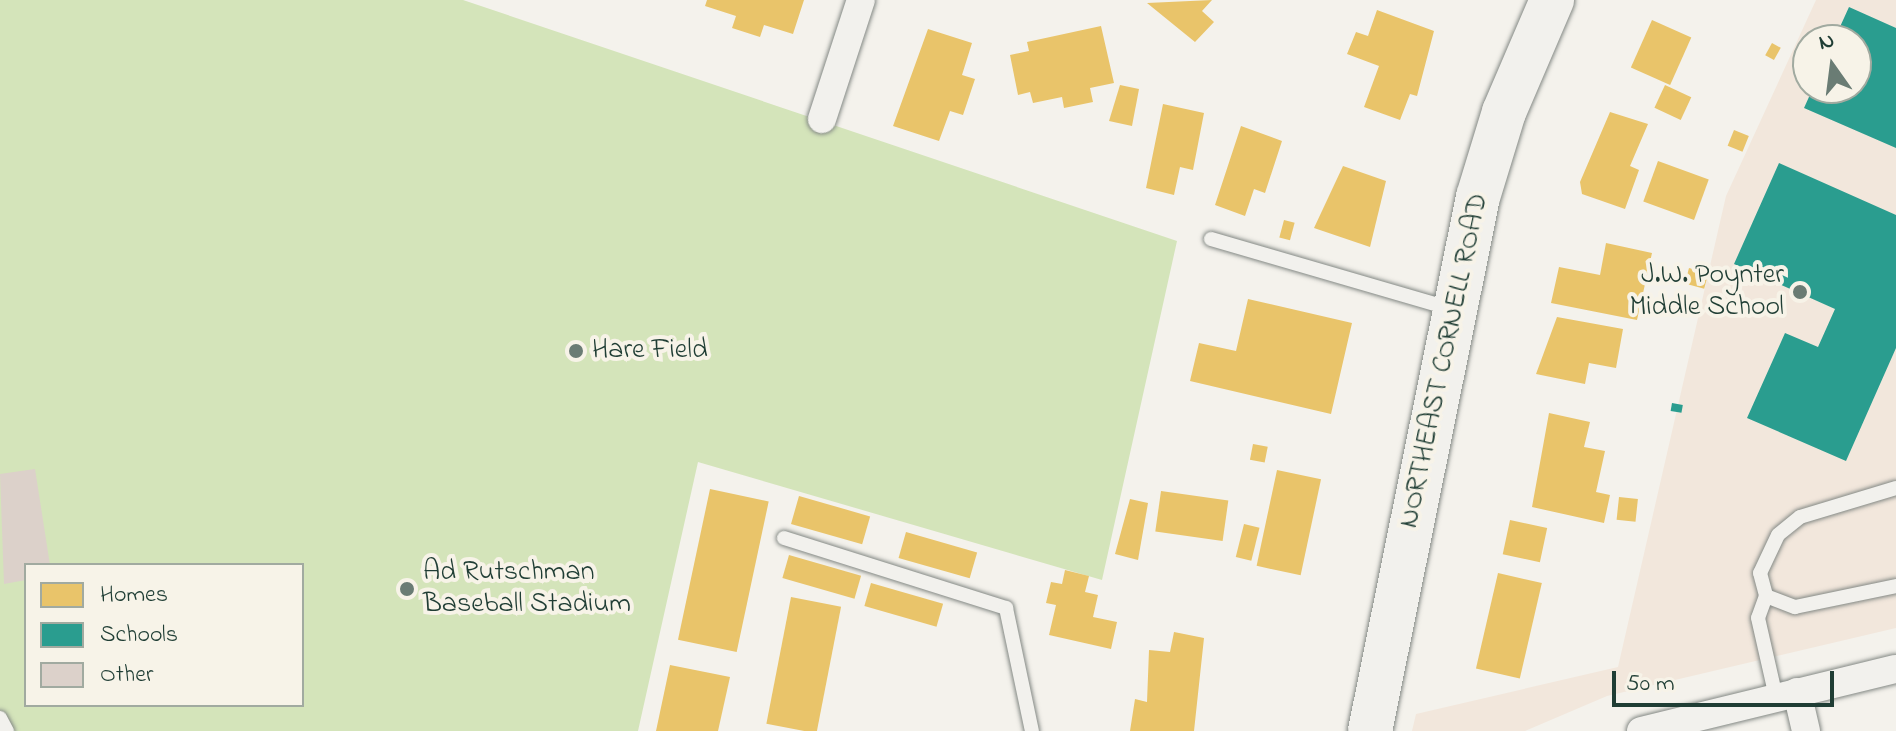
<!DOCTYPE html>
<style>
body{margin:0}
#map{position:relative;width:1896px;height:731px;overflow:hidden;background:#f4f2ec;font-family:"Indie Flower",sans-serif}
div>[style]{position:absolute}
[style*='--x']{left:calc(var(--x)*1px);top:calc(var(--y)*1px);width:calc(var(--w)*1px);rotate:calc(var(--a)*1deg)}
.built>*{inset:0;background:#f2e7dc}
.green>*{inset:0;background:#d4e4ba}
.homes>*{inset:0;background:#e9c46a;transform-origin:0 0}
.schools>*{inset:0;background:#2a9d8f;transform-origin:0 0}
.building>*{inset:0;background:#dcd1ca}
.roads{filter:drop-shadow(0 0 2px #848985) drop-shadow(0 0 2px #848985)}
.lane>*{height:14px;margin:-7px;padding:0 7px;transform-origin:7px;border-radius:7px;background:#f2f1ed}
.street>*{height:28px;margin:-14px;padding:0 14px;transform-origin:14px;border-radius:14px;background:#f2f1ed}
.highway>*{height:44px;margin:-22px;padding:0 22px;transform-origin:22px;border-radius:22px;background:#f2f1ed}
.dots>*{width:22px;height:22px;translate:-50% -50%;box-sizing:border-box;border:4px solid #f7f3e8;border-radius:50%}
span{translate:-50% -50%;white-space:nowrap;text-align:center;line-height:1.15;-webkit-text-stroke:8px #f7f3e8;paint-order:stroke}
.poi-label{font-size:28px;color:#1f3d34}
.right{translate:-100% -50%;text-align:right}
.left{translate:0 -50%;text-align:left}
.street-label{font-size:28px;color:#1f3d34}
.legend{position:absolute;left:24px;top:563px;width:280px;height:144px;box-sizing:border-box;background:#f7f3e8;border:2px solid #a1aaa0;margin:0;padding:10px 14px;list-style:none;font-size:24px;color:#1f3d34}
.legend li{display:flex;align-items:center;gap:16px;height:40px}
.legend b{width:40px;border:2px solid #a1aaa0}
.north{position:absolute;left:1792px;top:24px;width:80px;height:80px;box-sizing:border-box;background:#f7f3e8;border:2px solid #a1aaa0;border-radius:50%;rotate:346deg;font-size:22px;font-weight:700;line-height:32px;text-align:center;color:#1f3d34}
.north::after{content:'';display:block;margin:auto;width:28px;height:36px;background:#6a7c74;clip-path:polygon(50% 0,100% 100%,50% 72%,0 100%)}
.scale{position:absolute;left:1612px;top:671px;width:222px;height:36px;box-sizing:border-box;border:4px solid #1f3d34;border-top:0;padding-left:10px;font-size:24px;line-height:28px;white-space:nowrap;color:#1f3d34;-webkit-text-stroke:6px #f7f3e8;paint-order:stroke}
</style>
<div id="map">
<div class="built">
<i style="clip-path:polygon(evenodd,1816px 0,1896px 0,1896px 628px,1607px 696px,1525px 731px,1412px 731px,1416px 714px,1618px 667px,1726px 196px,1816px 0,1808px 40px,1856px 40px,1856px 88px,1808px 88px,1808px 40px)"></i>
</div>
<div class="green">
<i style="clip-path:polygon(evenodd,0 0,463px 0,1177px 241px,1102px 580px,698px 462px,638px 731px,0 731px,0 0,26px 565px,302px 565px,302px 705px,26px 705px,26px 565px)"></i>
</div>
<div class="homes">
<i style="clip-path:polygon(707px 0,804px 0,793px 34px,764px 25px,760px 37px,732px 28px,736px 16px,705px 6px)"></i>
<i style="clip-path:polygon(1212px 0,1202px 11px,1214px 22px,1195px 42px,1147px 3px)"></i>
<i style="clip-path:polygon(1377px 10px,1434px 31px,1417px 96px,1410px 94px,1400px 120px,1364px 107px,1379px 66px,1347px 54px,1356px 32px,1368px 36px)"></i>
<i style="left:1652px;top:20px;width:43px;height:52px;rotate:24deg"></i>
<i style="clip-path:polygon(1101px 26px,1114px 83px,1090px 88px,1093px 102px,1064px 108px,1062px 97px,1033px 103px,1030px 92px,1018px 95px,1010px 55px,1029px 51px,1027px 42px)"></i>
<i style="clip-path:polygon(928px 29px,972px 43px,962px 75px,975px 79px,963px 115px,950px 111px,939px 141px,893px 126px)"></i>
<i style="left:1772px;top:43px;width:10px;height:14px;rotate:29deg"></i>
<i style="clip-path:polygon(1120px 85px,1139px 89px,1132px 126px,1109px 121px)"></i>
<i style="left:1665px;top:85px;width:29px;height:25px;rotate:25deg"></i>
<i style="clip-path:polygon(1163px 104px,1204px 113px,1193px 170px,1180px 167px,1174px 195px,1146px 188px)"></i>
<i style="clip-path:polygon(1610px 112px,1648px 124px,1630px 166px,1639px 170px,1625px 209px,1582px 194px,1580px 182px)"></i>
<i style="clip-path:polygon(1241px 126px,1282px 141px,1265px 193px,1254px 189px,1245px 216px,1215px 205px)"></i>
<i style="left:1734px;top:130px;width:16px;height:17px;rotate:22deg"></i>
<i style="left:1658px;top:161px;width:54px;height:43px;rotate:20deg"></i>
<i style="clip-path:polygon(1343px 166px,1386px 181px,1370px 247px,1314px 228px)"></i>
<i style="left:1284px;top:220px;width:11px;height:18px;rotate:15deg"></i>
<i style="clip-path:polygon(1606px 243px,1652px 253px,1637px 320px,1551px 303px,1559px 267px,1600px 275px)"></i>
<i style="left:1689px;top:268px;width:20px;height:16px;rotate:15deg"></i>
<i style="clip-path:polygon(1248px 299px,1352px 323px,1331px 414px,1190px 381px,1199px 343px,1236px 351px)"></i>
<i style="clip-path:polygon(1557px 317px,1623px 329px,1616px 368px,1589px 363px,1585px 384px,1536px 374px)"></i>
<i style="clip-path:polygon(1549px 413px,1590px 422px,1584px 447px,1605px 451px,1596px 492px,1610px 495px,1604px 523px,1532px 507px)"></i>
<i style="left:1253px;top:444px;width:15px;height:16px;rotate:11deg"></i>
<i style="left:1277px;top:470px;width:45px;height:98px;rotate:12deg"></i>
<i style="left:710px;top:489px;width:60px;height:154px;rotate:12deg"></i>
<i style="left:1161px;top:491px;width:68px;height:41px;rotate:8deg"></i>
<i style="left:799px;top:496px;width:74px;height:29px;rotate:16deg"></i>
<i style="left:1619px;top:497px;width:19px;height:23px;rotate:6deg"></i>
<i style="clip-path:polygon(1130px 499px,1148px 503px,1138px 560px,1115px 554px)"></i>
<i style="left:1510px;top:520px;width:38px;height:35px;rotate:12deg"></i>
<i style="left:1244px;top:524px;width:16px;height:34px;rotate:14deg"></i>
<i style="left:906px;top:532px;width:74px;height:27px;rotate:16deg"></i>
<i style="left:789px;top:555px;width:75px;height:24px;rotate:16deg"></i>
<i style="clip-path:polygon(1065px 570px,1089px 576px,1085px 592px,1098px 595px,1093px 617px,1117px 622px,1111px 649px,1049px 635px,1056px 605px,1046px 603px,1051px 582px,1062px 584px)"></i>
<i style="left:1498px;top:573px;width:45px;height:98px;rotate:13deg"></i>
<i style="left:871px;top:583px;width:75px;height:24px;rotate:16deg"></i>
<i style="left:791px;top:597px;width:51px;height:129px;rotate:11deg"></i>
<i style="clip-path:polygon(1174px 632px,1204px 638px,1194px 731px,1130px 731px,1135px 699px,1147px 702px,1149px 650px,1170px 652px)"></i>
<i style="clip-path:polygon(670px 665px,730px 677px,718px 731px,656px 731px)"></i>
</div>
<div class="schools">
<i style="clip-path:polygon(1849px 7px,1896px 28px,1896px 148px,1804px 108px,1813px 88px,1856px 88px,1856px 40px,1834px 40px)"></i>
<i style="clip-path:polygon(1779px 163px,1896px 215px,1896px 348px,1846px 461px,1747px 418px,1785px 333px,1818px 347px,1835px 309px,1734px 264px)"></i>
<i style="left:1672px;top:403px;width:11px;height:8px;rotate:10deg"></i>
</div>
<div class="building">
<i style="clip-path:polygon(35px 469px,50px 565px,26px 565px,26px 580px,4px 584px,0 474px)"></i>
</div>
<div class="roads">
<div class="lane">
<i style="--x:1211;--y:239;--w:251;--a:16.2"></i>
<i style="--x:1896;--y:488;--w:100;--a:163.2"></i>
<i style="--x:1800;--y:517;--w:28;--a:141"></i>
<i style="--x:1778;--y:535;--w:42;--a:115.3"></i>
<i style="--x:1760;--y:573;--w:24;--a:75"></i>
<i style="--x:1766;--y:596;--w:31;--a:21"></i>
<i style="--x:1795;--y:607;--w:103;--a:-11.7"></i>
<i style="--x:784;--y:538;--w:233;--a:17.5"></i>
<i style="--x:1006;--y:608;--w:126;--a:78.1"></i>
<i style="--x:1766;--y:596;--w:23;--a:110"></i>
<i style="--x:1758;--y:618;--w:81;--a:77.2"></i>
<i style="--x:0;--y:718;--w:15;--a:62"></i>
</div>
<div class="street">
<i style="--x:822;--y:119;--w:125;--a:-71.9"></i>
<i style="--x:1797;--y:692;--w:40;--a:77"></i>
<i style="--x:1641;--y:731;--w:262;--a:-13.7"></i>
</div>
<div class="highway">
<i style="--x:1370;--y:731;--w:545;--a:-78.57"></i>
<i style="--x:1478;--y:197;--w:89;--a:-73"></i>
<i style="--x:1504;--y:112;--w:122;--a:-66.8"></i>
</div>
</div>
<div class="dots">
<i style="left:1800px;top:292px;background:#6a7c74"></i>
<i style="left:576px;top:351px;background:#6a7c74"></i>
<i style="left:407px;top:589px;background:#6a7c74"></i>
</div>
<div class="poi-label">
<span class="right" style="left:1784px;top:292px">J.W. Poynter<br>Middle School</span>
<span class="left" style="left:592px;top:351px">Hare Field</span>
<span class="left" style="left:423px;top:589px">Ad Rutschman<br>Baseball Stadium</span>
</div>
<div class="street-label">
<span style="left:1445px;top:361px;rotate:-78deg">NORTHEAST CORNELL ROAD</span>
</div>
<ul class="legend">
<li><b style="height:22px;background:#e9c46a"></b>Homes</li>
<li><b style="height:22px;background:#2a9d8f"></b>Schools</li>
<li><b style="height:22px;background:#dcd1ca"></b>Other</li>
</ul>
<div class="north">N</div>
<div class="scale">50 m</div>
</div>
